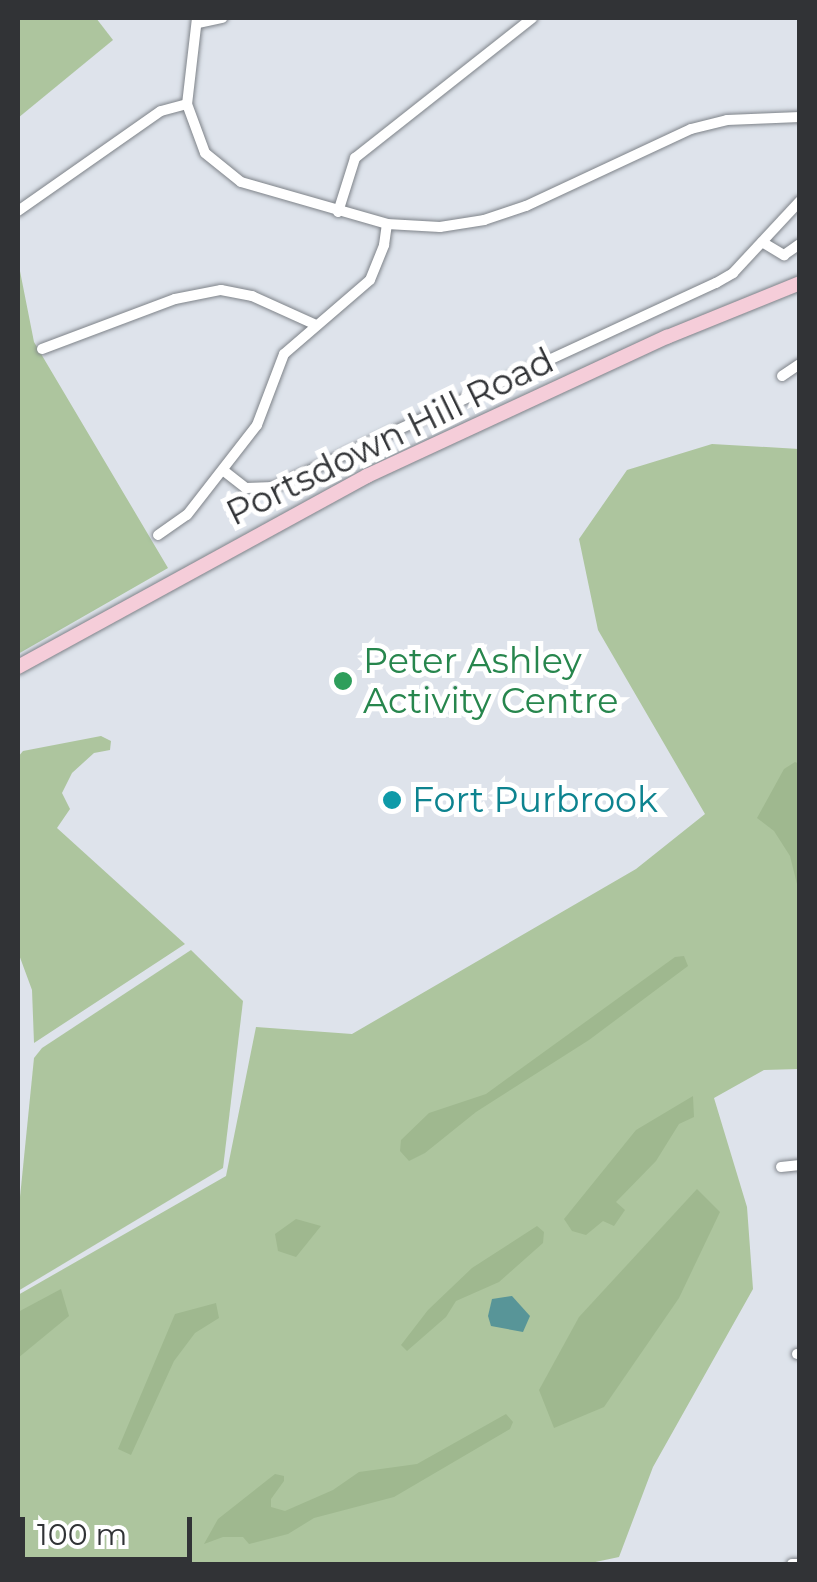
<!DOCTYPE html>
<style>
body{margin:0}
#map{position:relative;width:817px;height:1582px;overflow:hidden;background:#dee3eb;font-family:Montserrat,sans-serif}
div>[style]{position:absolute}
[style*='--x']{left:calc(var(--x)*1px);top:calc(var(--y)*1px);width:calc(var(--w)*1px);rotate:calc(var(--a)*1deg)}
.green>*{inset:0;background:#adc59e}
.forest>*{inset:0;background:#9fb88f}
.water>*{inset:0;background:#589598}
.roads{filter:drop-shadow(0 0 2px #7e8389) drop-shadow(0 0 2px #7e8389)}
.minor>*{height:10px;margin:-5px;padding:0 5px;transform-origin:5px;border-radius:5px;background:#fff}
.secondary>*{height:14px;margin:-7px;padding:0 7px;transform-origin:7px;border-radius:7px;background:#f5cdd9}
.dots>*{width:28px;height:28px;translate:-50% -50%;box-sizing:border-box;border:5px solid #fff;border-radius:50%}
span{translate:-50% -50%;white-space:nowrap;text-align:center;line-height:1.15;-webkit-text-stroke:10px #fff;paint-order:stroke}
.street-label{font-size:35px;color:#313336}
.leisure-label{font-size:35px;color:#27864d}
.left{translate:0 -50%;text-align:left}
.culture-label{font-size:35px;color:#0d838f}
.frame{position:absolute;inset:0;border:20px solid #313336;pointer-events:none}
.scale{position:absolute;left:20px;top:1517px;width:172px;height:45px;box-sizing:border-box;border:5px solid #313336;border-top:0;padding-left:12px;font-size:30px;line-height:35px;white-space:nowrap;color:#313336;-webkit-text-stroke:8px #fff;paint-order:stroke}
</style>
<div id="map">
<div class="green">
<i style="clip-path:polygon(18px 18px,96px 18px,113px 40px,18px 118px)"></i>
<i style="clip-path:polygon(18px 261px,34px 342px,168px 568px,18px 654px)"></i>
<i style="clip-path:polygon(712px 444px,799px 449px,799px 1069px,764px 1070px,714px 1098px,747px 1207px,753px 1289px,653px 1467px,619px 1557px,586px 1564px,18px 1564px,18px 1295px,226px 1176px,256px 1027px,352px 1034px,636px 869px,705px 814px,598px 630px,579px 539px,627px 470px)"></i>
<i style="clip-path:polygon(101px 736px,111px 741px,110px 750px,94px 753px,72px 773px,62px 793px,70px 809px,57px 828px,185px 944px,34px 1043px,32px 990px,18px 952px,18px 757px,23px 751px)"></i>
<i style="clip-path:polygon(191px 950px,243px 1001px,223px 1168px,18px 1291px,18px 1217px,34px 1058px,42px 1048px)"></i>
</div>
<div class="forest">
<i style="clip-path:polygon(795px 762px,800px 764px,799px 892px,790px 856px,774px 831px,757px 818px,784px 769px)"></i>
<i style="clip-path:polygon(684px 956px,688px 966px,589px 1040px,476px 1112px,425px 1153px,409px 1161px,400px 1151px,401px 1140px,429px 1113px,486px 1094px,675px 957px)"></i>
<i style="clip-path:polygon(693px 1096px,694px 1117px,679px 1124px,656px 1161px,616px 1202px,625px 1210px,614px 1226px,603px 1221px,586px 1235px,572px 1231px,564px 1219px,636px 1130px)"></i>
<i style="clip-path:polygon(697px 1189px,720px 1212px,679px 1298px,604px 1407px,554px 1428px,539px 1390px,579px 1317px)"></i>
<i style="clip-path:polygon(296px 1219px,321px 1226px,296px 1257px,278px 1251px,275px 1234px)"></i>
<i style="clip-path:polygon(537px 1226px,544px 1232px,543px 1243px,499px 1282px,456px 1301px,446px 1317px,407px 1351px,401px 1345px,428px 1310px,472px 1268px)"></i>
<i style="clip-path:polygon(61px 1289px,69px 1316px,18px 1358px,18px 1312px)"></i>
<i style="clip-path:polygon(216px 1303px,219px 1318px,195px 1333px,174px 1361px,131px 1455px,118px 1449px,175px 1314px)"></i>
<i style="clip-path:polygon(506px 1414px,513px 1422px,510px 1429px,394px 1497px,314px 1518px,288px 1534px,249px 1544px,243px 1537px,223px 1537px,204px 1544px,218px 1519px,275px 1474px,284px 1476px,284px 1481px,271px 1499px,271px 1507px,285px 1511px,333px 1490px,359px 1472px,417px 1464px)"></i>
</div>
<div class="water">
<i style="clip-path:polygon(512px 1296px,530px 1316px,523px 1332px,491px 1326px,488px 1316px,492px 1299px)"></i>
</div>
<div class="roads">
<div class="minor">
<i style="--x:197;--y:18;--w:87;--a:96.6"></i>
<i style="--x:187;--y:104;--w:52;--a:69.8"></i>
<i style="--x:205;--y:153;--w:46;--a:38.9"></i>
<i style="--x:241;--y:182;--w:152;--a:16"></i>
<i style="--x:387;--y:224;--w:53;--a:3.2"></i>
<i style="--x:440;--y:227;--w:45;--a:-9"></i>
<i style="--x:484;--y:220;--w:44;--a:-18.4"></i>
<i style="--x:526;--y:206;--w:182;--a:-25"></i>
<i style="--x:691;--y:129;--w:37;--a:-14"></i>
<i style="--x:727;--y:120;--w:73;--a:-2.4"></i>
<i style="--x:198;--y:23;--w:25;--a:-12"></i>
<i style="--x:18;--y:211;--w:174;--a:-35"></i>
<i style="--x:161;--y:111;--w:27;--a:-15"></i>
<i style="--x:338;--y:212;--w:57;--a:-72.5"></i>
<i style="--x:355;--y:158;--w:226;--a:-38.3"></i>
<i style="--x:762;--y:242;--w:26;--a:31"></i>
<i style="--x:784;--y:255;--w:19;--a:-35"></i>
<i style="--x:42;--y:349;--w:142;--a:-20.6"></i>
<i style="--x:175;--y:299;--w:47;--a:-11.1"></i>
<i style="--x:221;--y:290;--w:32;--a:11"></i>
<i style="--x:252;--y:296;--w:68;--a:24.3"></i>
<i style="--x:782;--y:376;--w:22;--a:-34"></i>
<i style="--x:224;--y:471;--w:28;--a:38"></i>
<i style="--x:246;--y:488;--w:28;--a:-2"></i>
<i style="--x:274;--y:487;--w:487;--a:-24.8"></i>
<i style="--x:716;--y:283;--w:20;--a:-30"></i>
<i style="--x:733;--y:273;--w:98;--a:-47.1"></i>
<i style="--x:158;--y:535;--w:35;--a:-35"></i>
<i style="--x:187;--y:515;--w:114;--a:-52.1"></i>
<i style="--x:257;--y:425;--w:76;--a:-69.2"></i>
<i style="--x:284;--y:354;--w:113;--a:-40.7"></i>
<i style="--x:370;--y:280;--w:38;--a:-68"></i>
<i style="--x:384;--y:245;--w:21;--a:-82"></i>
<i style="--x:781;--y:1167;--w:19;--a:-6"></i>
<i style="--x:797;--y:1354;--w:3;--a:0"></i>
<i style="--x:792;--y:1564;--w:7;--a:0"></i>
</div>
<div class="secondary">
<i style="--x:18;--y:667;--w:398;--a:-28.7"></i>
<i style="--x:367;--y:476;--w:331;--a:-24.9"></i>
<i style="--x:667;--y:337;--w:144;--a:-22.1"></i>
</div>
</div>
<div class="dots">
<i style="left:343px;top:681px;background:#2e9e5b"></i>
<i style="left:392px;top:800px;background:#0f9aa8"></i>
</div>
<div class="street-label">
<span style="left:390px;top:437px;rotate:-26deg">Portsdown Hill Road</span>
</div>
<div class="leisure-label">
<span class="left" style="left:363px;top:681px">Peter Ashley<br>Activity Centre</span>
</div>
<div class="culture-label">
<span class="left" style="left:412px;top:800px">Fort Purbrook</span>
</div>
<div class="frame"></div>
<div class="scale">100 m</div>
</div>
